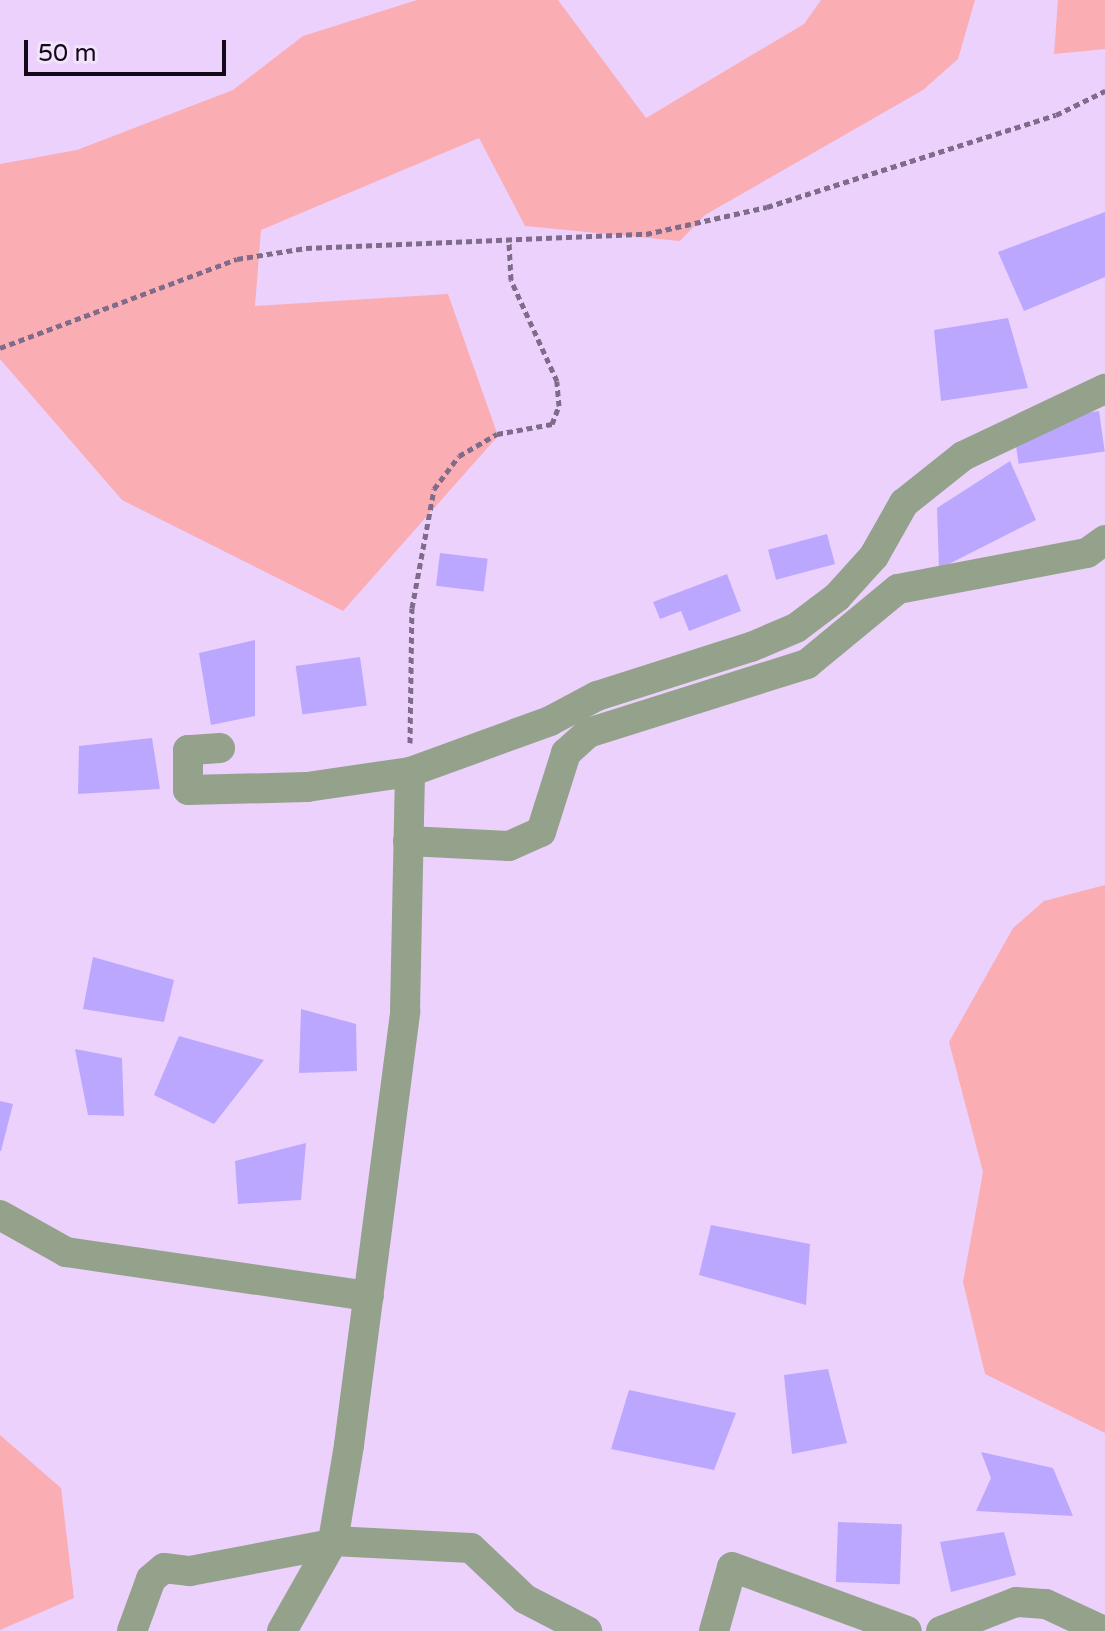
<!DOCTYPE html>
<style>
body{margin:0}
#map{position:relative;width:1105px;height:1631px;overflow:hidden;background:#ecd1fc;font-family:"Varela Round",sans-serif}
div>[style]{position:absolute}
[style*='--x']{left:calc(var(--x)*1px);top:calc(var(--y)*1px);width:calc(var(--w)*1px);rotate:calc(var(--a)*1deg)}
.green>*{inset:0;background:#fbadb4}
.building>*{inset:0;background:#bba8fe;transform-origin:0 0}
.path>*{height:5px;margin-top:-2.5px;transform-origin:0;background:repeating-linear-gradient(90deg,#7f6c8b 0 6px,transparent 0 10px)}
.minor>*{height:30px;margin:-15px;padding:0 15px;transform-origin:15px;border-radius:15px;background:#94a28b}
span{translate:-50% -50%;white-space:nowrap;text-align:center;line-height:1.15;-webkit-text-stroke:6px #f2e4fa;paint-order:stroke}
.scale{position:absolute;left:24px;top:40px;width:202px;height:36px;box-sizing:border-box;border:4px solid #14081b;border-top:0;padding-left:10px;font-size:24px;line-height:28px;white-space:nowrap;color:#14081b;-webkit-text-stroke:6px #f2e4fa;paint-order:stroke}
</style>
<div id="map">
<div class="green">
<i style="clip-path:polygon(417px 0,558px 0,646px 118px,804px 24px,821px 0,975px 0,958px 59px,923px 90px,705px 215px,680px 241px,525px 226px,479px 138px,261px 230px,255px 306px,448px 294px,498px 436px,343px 611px,122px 500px,0 359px,0 164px,77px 150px,233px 90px,303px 36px)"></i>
<i style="clip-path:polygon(1058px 0,1105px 0,1105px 49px,1054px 54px)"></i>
<i style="clip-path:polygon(1105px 885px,1105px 1433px,985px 1374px,963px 1282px,983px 1172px,949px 1042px,1013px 928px,1044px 901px)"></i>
<i style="clip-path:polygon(0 1435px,61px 1488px,74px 1598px,0 1630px)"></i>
</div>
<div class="building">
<i style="clip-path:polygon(1105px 212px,1105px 277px,1024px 311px,998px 252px)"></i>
<i style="clip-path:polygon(1008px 318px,1028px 388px,941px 401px,934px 330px)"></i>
<i style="left:1099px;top:411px;width:41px;height:87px;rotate:82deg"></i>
<i style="clip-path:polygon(1010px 461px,1036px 520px,939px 569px,937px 508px)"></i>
<i style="left:827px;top:534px;width:31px;height:61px;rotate:75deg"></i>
<i style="left:440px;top:553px;width:48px;height:33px;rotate:7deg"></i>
<i style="clip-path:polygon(727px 574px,741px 611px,689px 631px,681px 611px,660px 619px,653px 602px)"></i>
<i style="clip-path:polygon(255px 640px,255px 716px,211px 725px,199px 653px)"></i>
<i style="left:360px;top:657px;width:49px;height:65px;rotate:82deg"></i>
<i style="clip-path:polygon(152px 738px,160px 789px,78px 794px,79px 746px)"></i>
<i style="clip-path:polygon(93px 957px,174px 980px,164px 1022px,83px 1009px)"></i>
<i style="clip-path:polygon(301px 1009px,356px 1024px,357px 1071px,299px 1073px)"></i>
<i style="clip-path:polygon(179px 1036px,264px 1060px,214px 1124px,154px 1095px)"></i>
<i style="clip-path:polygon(75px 1049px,122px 1058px,124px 1116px,88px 1115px)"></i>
<i style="clip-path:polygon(0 1101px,13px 1104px,1px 1151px,0 1151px)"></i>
<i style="clip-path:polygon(306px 1143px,301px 1200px,238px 1204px,235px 1161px)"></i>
<i style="clip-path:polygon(711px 1225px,810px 1244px,806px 1305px,699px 1275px)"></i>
<i style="clip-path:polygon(828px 1369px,847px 1443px,792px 1454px,784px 1375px)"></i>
<i style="clip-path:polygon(629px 1390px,736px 1413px,714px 1470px,611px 1449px)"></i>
<i style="clip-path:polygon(981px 1452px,1053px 1468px,1073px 1516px,976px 1511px,991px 1478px)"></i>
<i style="left:838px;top:1522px;width:64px;height:60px;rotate:2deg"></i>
<i style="clip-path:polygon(1004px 1532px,1016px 1575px,951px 1592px,940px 1542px)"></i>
</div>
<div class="path">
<i style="--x:0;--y:348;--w:253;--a:-20.6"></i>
<i style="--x:237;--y:259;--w:70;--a:-9.1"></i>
<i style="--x:306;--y:248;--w:340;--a:-2.4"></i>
<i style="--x:646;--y:234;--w:124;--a:-12.6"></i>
<i style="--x:767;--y:207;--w:303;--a:-17.7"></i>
<i style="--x:1056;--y:115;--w:55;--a:-26.1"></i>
<i style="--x:410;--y:743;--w:135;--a:-89.2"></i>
<i style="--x:412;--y:608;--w:121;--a:-79.5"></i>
<i style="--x:434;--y:489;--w:41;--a:-52.9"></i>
<i style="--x:459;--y:456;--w:44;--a:-30.1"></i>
<i style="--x:497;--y:434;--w:56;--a:-10.3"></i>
<i style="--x:552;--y:424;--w:19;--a:-69"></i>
<i style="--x:559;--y:406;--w:25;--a:-95"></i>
<i style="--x:557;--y:381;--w:111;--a:-114.5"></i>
<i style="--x:511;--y:280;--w:39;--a:-93"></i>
</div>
<div class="minor">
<i style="--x:220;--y:748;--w:32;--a:176"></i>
<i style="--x:188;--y:750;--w:40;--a:90"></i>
<i style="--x:188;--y:790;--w:119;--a:-1.4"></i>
<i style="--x:307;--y:787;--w:104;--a:-8.3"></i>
<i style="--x:410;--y:772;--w:149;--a:-20"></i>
<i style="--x:550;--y:721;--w:53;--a:-28"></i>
<i style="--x:597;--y:696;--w:162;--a:-17.7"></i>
<i style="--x:751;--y:647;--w:49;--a:-22.9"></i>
<i style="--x:796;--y:628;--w:51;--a:-37.1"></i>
<i style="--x:837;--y:597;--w:55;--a:-47.9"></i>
<i style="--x:874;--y:556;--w:61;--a:-60.5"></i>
<i style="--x:904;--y:503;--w:75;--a:-38.5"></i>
<i style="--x:963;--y:456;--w:157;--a:-25.3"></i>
<i style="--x:408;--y:841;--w:101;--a:2.8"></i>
<i style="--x:509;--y:846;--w:35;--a:-24"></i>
<i style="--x:541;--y:832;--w:83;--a:-72.4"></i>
<i style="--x:566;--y:753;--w:30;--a:-42"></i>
<i style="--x:588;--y:733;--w:230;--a:-17.5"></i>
<i style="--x:807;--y:664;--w:118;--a:-39.5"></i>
<i style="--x:898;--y:589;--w:192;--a:-10.8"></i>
<i style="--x:1087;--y:553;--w:22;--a:-36"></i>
<i style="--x:0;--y:1215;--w:76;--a:29.3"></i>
<i style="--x:66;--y:1252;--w:306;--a:8.3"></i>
<i style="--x:333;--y:1541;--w:138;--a:2.9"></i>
<i style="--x:471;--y:1548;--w:74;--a:43.4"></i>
<i style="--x:525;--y:1599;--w:70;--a:27.3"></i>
<i style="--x:132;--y:1631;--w:55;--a:-69.9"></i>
<i style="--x:151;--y:1579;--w:17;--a:-40"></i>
<i style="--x:164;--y:1568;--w:26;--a:7"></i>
<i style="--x:190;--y:1571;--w:144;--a:-10.8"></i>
<i style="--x:282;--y:1631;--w:103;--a:-60.5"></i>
<i style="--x:333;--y:1541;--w:97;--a:-80.5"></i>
<i style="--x:349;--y:1445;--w:438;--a:-82.6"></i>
<i style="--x:405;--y:1011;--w:239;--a:-88.8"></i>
<i style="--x:714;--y:1631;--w:66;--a:-74.3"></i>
<i style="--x:732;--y:1567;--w:186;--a:20.1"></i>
<i style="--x:941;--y:1631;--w:80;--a:-21.1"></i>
<i style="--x:1016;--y:1602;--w:30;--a:4"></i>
<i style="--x:1046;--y:1604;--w:64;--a:25"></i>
</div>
<div class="scale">50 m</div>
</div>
